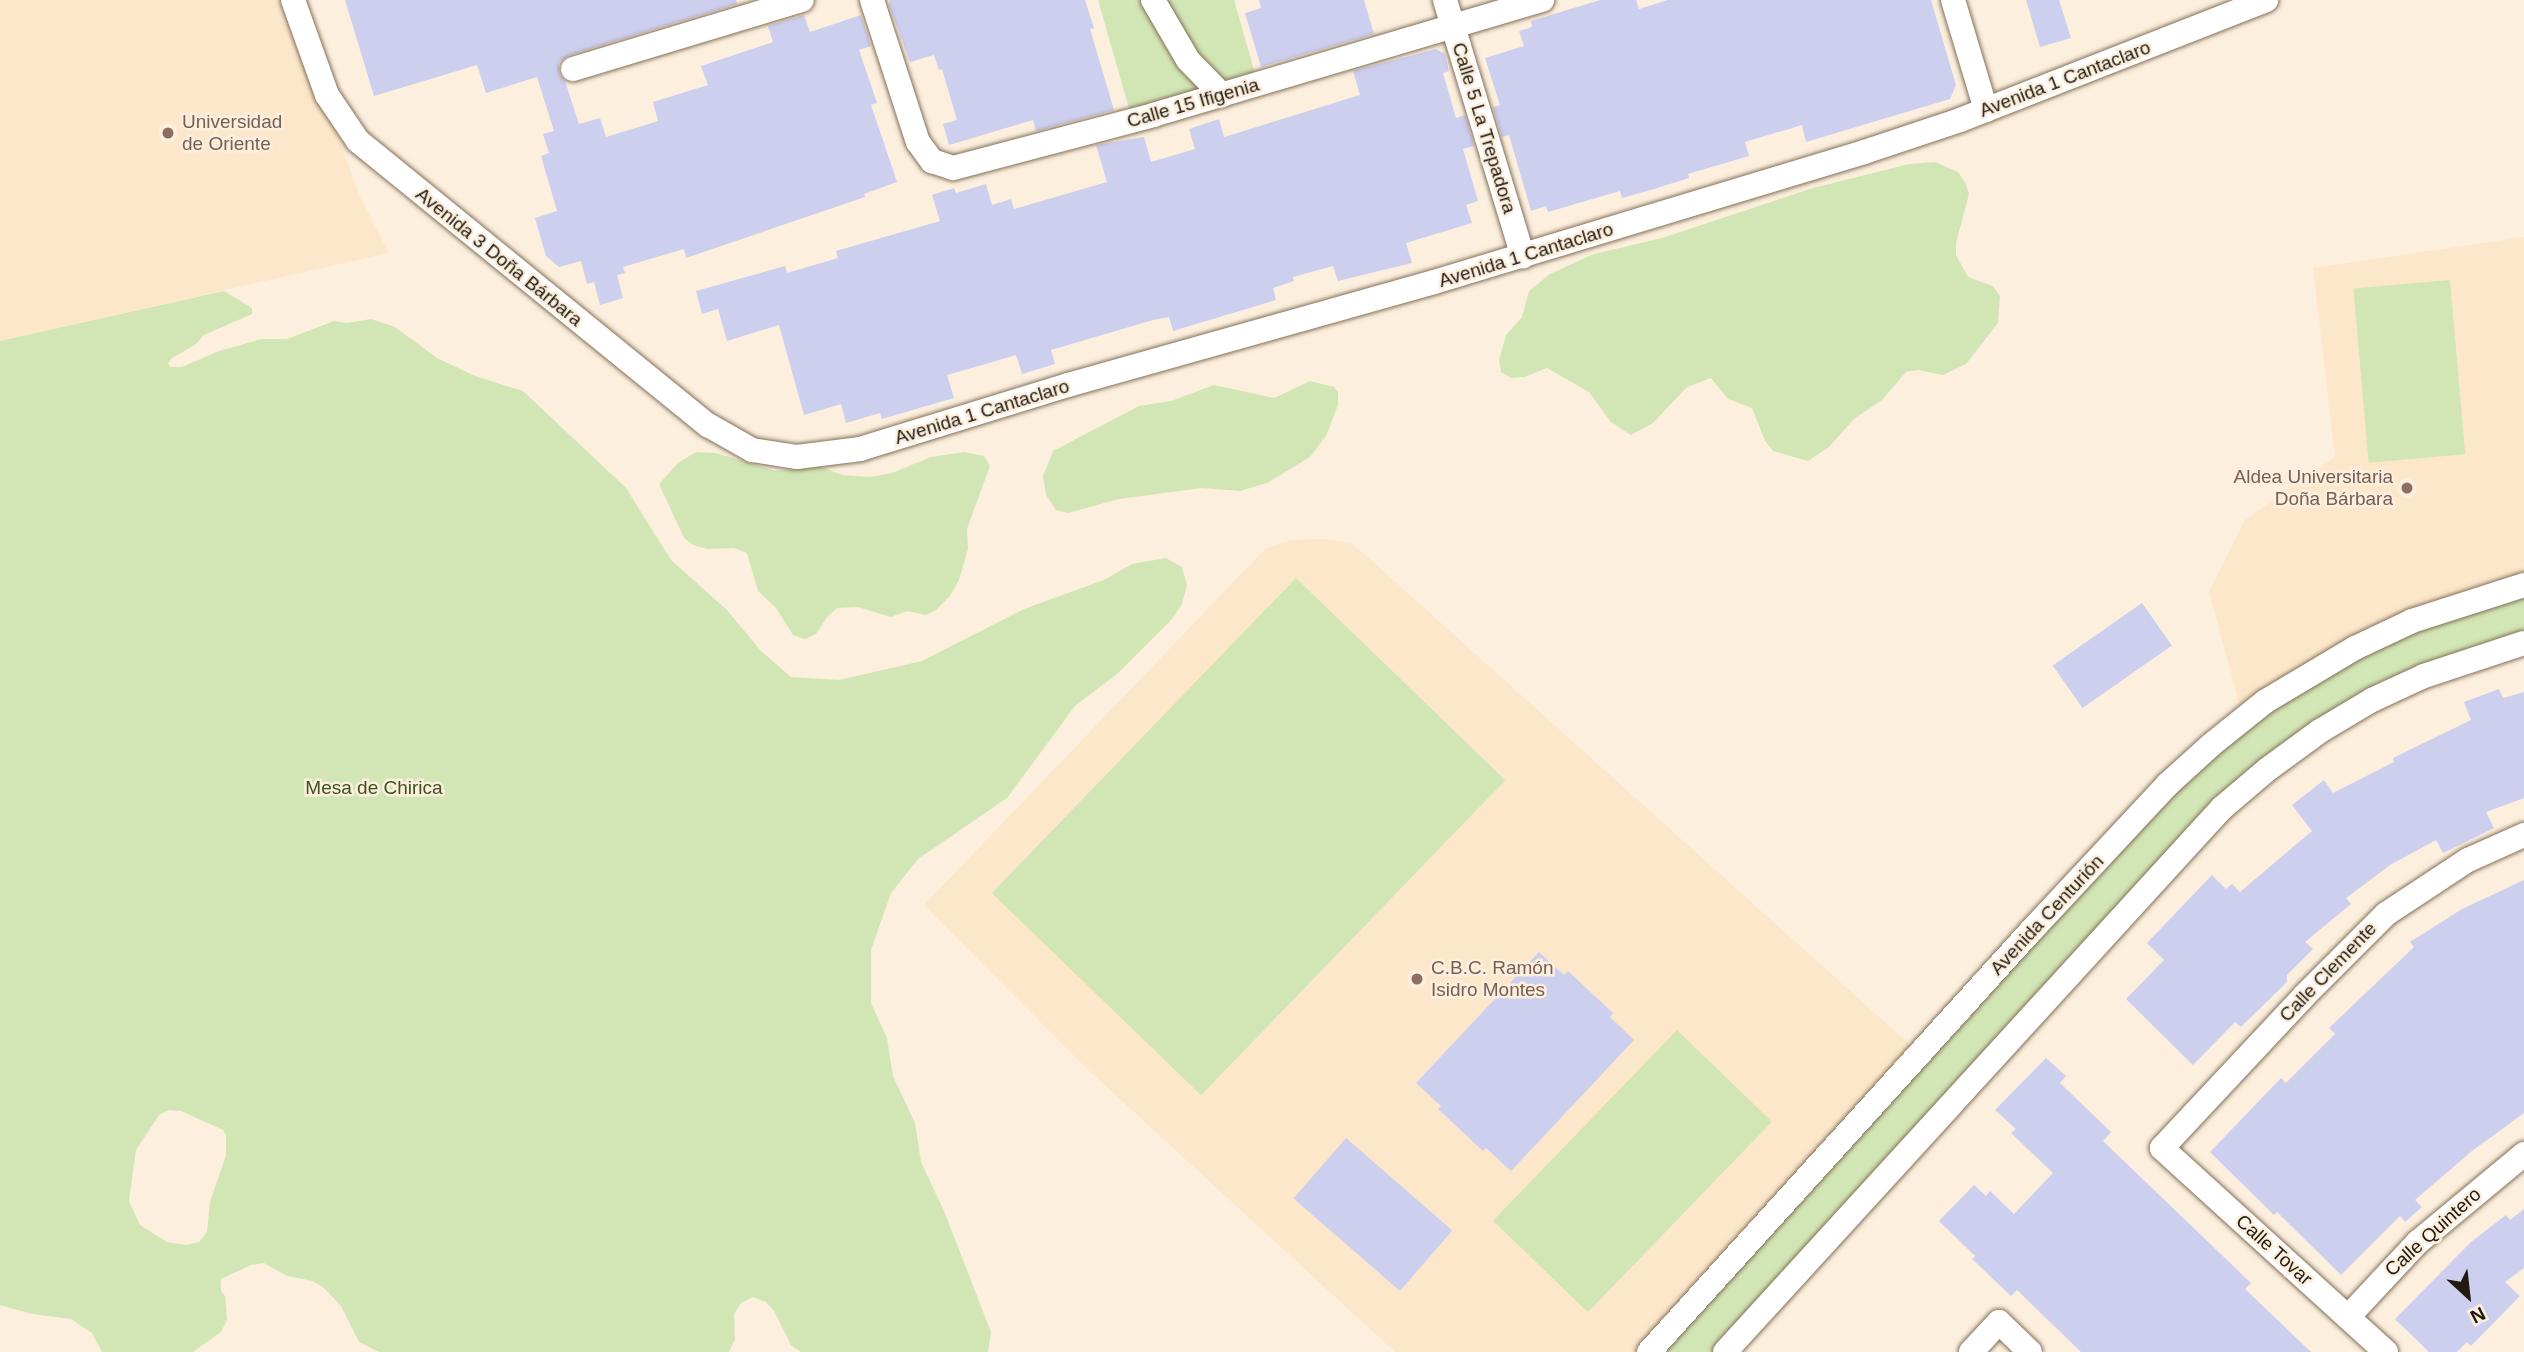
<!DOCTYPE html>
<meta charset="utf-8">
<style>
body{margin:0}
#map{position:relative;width:2524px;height:1352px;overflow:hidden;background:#fcefde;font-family:Helvetica,sans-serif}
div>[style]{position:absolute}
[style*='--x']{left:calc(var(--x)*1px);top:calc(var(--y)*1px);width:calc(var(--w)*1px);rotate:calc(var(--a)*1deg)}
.built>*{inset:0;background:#fce7cb}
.green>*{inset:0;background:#d2e6b5;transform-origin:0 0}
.building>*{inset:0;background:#cdcfef;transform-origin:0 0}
.roads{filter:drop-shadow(0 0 2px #847058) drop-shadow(0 0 2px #847058)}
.street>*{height:24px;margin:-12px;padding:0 12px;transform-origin:12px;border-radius:12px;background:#fff}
.dots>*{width:19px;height:19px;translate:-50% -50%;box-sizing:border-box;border:4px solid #fcefde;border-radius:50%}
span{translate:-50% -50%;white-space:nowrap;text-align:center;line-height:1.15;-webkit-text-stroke:5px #fcefde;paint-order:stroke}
.street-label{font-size:19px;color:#221a11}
.education-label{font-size:19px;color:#785e54}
.left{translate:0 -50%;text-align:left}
.right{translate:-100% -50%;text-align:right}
.park-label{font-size:19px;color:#3e501c}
.north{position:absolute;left:2433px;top:1261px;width:70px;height:70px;-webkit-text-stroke:5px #fcefde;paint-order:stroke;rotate:153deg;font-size:19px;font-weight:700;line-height:28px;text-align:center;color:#221a11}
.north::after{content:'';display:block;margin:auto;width:24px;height:32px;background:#221a11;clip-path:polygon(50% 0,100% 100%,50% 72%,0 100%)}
</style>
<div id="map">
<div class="built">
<i style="clip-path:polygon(0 0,290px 0,359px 195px,389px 253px,0 341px)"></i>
<i style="clip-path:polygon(2524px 237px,2524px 583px,2243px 717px,2209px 592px,2245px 520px,2335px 457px,2313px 268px)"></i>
<i style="clip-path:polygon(1325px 539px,1352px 543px,1918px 1052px,1645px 1352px,1395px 1352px,1084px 1066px,924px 905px,1265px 549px,1291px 540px)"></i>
</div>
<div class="green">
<i style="clip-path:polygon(1098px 0,1234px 0,1258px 84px,1132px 119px)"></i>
<i style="clip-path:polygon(1935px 162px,1958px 172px,1965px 182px,1969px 194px,1956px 243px,1956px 255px,1968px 277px,1993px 286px,2000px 296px,1998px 323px,1966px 364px,1943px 375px,1918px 370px,1906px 372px,1882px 400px,1854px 419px,1829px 447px,1808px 461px,1773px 451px,1765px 441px,1752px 408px,1728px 399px,1711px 378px,1687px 387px,1653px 423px,1631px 435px,1611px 422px,1589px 392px,1547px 368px,1524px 377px,1511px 378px,1501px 372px,1499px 360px,1506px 335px,1522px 317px,1529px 291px,1550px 274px,1594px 254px,1662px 238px,1813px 188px,1909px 164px)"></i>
<i style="left:2450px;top:280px;width:175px;height:97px;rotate:85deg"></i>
<i style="clip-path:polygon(evenodd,224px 291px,252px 308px,252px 314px,204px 335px,195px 345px,172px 358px,168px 363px,170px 367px,182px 367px,219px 351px,262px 339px,287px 339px,334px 321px,347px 323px,371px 319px,395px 327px,437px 358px,475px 376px,523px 391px,626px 488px,671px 560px,727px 610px,761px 651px,791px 677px,839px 680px,922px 661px,1024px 609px,1104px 580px,1132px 564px,1166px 558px,1182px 567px,1187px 585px,1182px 604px,1172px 619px,1117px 674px,1075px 706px,1007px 798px,918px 859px,891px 893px,871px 950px,871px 1003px,887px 1038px,893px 1076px,915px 1123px,921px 1162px,944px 1211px,991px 1332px,988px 1352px,801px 1352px,791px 1345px,774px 1311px,766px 1302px,753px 1297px,741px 1303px,734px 1314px,735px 1339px,729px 1352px,379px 1352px,359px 1342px,341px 1306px,324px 1288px,313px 1281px,287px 1276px,264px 1263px,251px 1265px,221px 1279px,221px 1291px,225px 1296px,227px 1320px,221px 1332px,193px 1352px,102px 1352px,92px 1333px,71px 1319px,32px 1314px,0 1305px,0 341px,224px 291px,169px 1110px,181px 1111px,223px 1130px,226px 1135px,226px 1155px,210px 1202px,207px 1232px,199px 1242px,186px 1245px,167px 1242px,140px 1225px,129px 1201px,136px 1150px,159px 1115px,169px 1110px)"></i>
<i style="clip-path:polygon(1310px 381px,1334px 387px,1338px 392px,1338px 405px,1326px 436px,1310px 457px,1267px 483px,1240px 491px,1202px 488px,1119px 499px,1068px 513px,1056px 510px,1046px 495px,1043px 476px,1053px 451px,1139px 406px,1171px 401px,1214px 385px,1274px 398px)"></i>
<i style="clip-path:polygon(696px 452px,716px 453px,775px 471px,817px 466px,843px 475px,870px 477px,892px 473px,931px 457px,964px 452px,984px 456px,990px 466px,967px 529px,968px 549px,959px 580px,950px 596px,936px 610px,926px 615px,907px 611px,891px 617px,858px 607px,837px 608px,827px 617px,816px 634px,805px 639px,793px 635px,776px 608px,758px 591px,747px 553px,734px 548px,707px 549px,693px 545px,684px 538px,659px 484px,678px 463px)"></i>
<i style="left:1296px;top:578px;width:291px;height:438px;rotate:44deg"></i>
<i style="clip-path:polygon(2524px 585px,2524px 643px,2477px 656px,2268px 769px,1725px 1352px,1649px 1352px,2103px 853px,2307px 674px)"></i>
<i style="left:1677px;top:1030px;width:132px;height:265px;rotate:44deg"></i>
</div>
<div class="building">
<i style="clip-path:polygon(345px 0,736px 0,737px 4px,569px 55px,559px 62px,559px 74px,565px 81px,579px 124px,600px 118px,606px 137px,658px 121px,653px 102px,708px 85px,701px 66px,773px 42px,768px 26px,804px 15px,810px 32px,861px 15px,871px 46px,859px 50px,877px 103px,871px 105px,897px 182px,864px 194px,865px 197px,686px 258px,684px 249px,623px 267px,625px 273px,617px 275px,623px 298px,600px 305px,594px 282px,587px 284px,581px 261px,559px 267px,546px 256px,535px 218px,557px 211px,541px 156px,549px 153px,543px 134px,554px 131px,537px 77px,486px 93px,477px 65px,374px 96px)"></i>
<i style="clip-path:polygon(890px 0,1085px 0,1094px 28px,1090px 29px,1114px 110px,1036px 131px,1033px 120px,949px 145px,943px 124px,957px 120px,942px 69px,939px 70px,934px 55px,910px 62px,889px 5px)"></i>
<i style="clip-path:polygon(1259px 0,1364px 0,1374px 34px,1261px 67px,1245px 13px,1261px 8px)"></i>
<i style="clip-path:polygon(1600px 0,1636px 0,1639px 9px,1668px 0,1931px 0,1956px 85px,1950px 99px,1806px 142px,1802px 125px,1745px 142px,1749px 156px,1688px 174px,1689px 178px,1654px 189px,1622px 198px,1620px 191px,1548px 212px,1546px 206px,1531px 211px,1509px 135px,1502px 137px,1493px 107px,1500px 105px,1485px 58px,1524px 46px,1519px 31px,1532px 27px,1531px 21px)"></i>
<i style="clip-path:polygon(2026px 0,2059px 0,2071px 38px,2040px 47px)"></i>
<i style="clip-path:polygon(1436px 49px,1445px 54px,1449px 71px,1443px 73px,1456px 118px,1465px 115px,1474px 146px,1463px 149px,1478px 201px,1466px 205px,1472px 223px,1406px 243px,1412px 263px,1338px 281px,1333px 266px,1293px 277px,1294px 281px,1273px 288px,1276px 300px,1173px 331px,1169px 317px,1153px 320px,1051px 350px,1055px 364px,1022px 374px,1016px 355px,982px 365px,947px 375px,954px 398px,882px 419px,880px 413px,846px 423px,841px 404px,804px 415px,779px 325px,727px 341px,718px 309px,702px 314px,696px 291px,785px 266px,787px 273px,838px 258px,836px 251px,940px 221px,932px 195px,954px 188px,956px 193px,986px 184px,992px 205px,1011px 199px,1014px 209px,1107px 182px,1096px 145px,1144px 137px,1151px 162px,1195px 149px,1189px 129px,1219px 119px,1224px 137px,1360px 95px,1353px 71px)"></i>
<i style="left:2142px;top:603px;width:52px;height:109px;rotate:55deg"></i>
<i style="clip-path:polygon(2499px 689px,2503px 698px,2524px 692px,2524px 798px,2486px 812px,2494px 828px,2443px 853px,2436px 840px,2390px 865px,2346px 898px,2351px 904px,2305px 942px,2313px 949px,2287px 975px,2287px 982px,2241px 1027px,2235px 1022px,2193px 1065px,2126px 999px,2164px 960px,2147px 943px,2212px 875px,2226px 889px,2232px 884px,2240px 892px,2312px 831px,2292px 805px,2324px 780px,2333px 793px,2394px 762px,2393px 758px,2471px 720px,2464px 702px)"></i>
<i style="clip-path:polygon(2524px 880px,2524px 1113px,2472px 1151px,2415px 1200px,2422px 1207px,2405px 1222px,2400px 1216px,2341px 1275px,2277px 1212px,2274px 1215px,2210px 1152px,2281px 1078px,2286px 1083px,2335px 1034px,2329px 1028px,2414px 947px,2410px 942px,2462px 909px)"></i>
<i style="clip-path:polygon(1539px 952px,1564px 975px,1568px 971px,1613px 1013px,1610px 1017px,1634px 1040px,1511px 1171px,1486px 1148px,1483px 1151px,1438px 1109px,1441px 1106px,1416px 1083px)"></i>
<i style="clip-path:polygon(2046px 1058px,2066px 1076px,2060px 1083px,2111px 1132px,2103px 1141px,2251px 1283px,2245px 1289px,2311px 1352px,2081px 1352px,2017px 1290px,2011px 1296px,1972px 1259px,1975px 1256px,1939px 1221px,1974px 1185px,1986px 1196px,1990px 1191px,2014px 1214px,2053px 1173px,2011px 1133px,2016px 1129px,1995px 1110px)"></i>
<i style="left:1346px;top:1138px;width:141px;height:80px;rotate:41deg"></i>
<i style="clip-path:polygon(2524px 1209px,2524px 1268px,2505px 1282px,2520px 1296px,2471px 1346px,2467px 1342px,2457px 1352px,2429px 1352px,2395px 1319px,2471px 1242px,2506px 1215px,2510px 1220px)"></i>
</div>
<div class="roads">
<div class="street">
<i style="--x:293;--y:0;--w:101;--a:70.3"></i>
<i style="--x:327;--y:95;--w:55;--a:56"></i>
<i style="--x:358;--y:141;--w:451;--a:39.1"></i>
<i style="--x:708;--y:425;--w:51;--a:29.6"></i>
<i style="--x:752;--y:450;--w:46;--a:8.8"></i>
<i style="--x:797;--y:457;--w:64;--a:-7.2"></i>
<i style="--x:860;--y:449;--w:218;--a:-17.1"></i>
<i style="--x:1068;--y:385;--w:380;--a:-15.7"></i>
<i style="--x:1434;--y:282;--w:449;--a:-16.8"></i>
<i style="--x:1864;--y:152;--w:101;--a:-18.4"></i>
<i style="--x:1960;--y:120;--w:329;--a:-21.4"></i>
<i style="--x:872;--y:0;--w:149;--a:72.1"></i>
<i style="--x:918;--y:142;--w:24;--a:54"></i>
<i style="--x:932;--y:161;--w:22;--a:18"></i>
<i style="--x:953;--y:168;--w:207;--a:-14.8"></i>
<i style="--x:1153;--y:115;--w:406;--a:-16.5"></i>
<i style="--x:1153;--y:0;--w:69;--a:59.7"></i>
<i style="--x:1188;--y:60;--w:49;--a:45.8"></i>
<i style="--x:1445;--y:0;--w:268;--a:73.1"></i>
<i style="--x:1953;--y:0;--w:115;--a:73.3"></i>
<i style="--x:573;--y:69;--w:239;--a:-16.8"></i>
<i style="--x:2348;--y:1317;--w:103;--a:-47"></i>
<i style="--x:2418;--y:1242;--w:138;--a:-39.7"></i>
<i style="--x:1649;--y:1352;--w:567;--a:-47.79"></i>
<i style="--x:2030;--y:932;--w:201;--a:-47"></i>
<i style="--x:2167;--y:785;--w:59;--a:-42.3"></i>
<i style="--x:2211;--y:745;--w:70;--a:-38.7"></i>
<i style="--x:2266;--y:701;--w:104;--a:-30.8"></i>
<i style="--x:2355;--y:648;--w:63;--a:-25.3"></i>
<i style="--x:2412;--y:621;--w:118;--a:-17.8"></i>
<i style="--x:1725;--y:1352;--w:737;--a:-47.59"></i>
<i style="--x:2222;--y:808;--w:60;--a:-40.3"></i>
<i style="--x:2268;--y:769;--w:64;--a:-36.2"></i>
<i style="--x:2320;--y:731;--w:61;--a:-30.8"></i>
<i style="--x:2372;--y:700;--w:57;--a:-24.8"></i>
<i style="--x:2424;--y:676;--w:105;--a:-18.3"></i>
<i style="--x:1971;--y:1352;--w:41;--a:-47"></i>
<i style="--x:1999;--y:1322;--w:43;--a:44.1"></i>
<i style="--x:2386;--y:1352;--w:303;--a:-137.7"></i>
<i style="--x:2162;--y:1148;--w:208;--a:-46.9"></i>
<i style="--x:2304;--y:996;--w:116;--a:-45"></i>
<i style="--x:2386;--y:914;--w:98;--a:-33.4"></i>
<i style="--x:2468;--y:860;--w:61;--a:-24.1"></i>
</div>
</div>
<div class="dots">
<i style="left:168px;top:133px;background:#8d6e63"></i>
<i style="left:2407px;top:488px;background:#8d6e63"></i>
<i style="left:1417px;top:979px;background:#8d6e63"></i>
</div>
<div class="street-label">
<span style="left:2065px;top:79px;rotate:-21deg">Avenida 1 Cantaclaro</span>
<span style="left:1193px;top:103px;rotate:-16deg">Calle 15 Ifigenia</span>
<span style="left:1484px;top:128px;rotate:73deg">Calle 5 La Trepadora</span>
<span style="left:1526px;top:255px;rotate:-17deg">Avenida 1 Cantaclaro</span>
<span style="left:499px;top:257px;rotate:39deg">Avenida 3 Doña Bárbara</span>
<span style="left:982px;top:412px;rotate:-17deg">Avenida 1 Cantaclaro</span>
<span style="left:2047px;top:915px;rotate:-47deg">Avenida Centurión</span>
<span style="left:2328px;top:972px;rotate:-46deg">Calle Clemente</span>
<span style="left:2433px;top:1232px;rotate:-42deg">Calle Quintero</span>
<span style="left:2274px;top:1250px;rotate:42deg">Calle Tovar</span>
</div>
<div class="education-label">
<span class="left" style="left:182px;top:133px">Universidad<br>de Oriente</span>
<span class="right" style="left:2393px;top:488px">Aldea Universitaria<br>Doña Bárbara</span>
<span class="left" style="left:1431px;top:979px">C.B.C. Ramón<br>Isidro Montes</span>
</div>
<div class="park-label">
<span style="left:374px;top:788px">Mesa de Chirica</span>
</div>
<div class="north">N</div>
</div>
